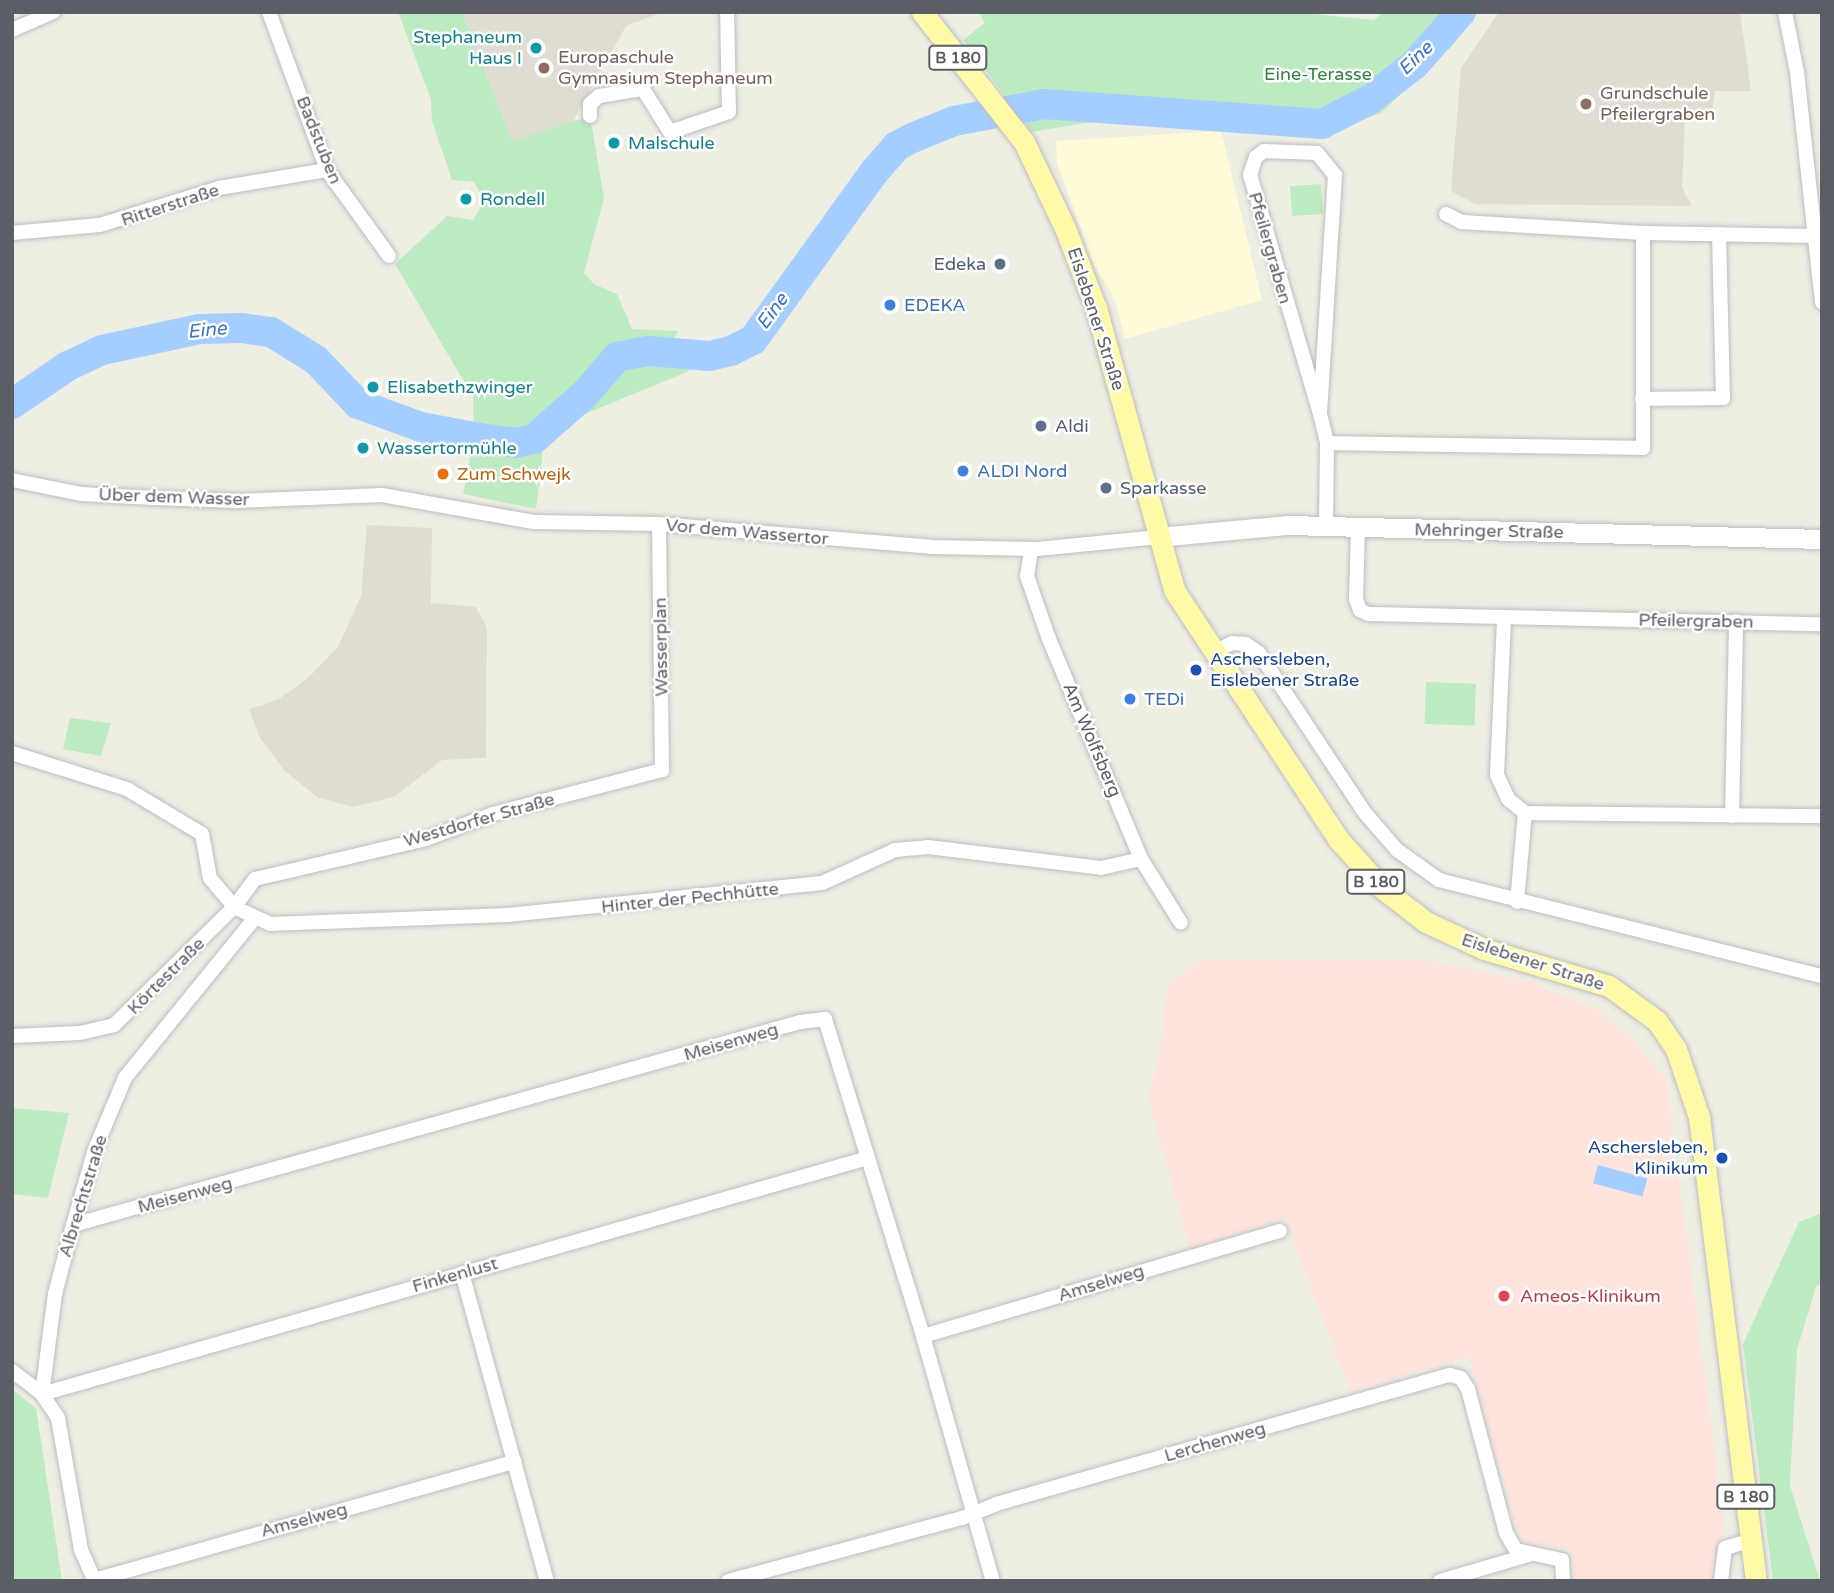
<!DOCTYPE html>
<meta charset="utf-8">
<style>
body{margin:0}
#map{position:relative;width:1834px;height:1593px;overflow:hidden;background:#efeee3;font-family:"Varela Round",sans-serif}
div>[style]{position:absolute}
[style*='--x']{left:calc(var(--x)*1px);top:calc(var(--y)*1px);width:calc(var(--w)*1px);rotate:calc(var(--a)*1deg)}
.commercial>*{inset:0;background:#fffad8}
.education>*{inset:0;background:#dfddd2}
.medical>*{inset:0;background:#fee4dd}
.green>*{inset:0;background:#bceac1;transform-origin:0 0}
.water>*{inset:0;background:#a3ceff;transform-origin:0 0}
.river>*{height:30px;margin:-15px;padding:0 15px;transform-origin:15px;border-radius:15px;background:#a3ceff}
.roads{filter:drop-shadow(0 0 2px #bbbdc3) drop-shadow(0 0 2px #bbbdc3)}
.minor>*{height:14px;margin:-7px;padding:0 7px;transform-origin:7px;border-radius:7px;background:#fff}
.secondary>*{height:19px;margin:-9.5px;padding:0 9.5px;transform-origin:9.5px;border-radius:9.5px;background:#fff}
.primary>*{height:21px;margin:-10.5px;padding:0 10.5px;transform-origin:10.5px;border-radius:10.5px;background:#fffaa8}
.dots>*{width:19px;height:19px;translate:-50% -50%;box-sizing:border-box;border:4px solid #fff;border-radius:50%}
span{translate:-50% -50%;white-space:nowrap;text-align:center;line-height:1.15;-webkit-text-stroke:5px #fff;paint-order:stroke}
.shield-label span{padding:2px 5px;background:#fff;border:2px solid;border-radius:5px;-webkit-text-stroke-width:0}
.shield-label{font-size:16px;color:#5b5e65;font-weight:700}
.culture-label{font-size:18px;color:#0d838f}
.right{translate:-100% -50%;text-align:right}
.left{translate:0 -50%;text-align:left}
.education-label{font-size:18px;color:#785e54}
.park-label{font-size:18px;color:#2b8439}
.street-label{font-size:18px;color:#5b5e65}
.service-label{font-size:18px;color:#4e5e75}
.shop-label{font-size:18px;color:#366cbe}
.food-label{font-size:18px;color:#c56008}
.transit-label{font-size:18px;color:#164399}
.health-label{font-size:18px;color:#be3a42}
.water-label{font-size:19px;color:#3973d0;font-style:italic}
.frame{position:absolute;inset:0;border:14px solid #5b5e65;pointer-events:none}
</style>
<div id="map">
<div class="commercial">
<i style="clip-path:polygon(1221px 131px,1262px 300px,1125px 339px,1115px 300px,1094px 265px,1057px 163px,1056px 141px)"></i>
</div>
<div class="education">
<i style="clip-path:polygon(462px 12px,663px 12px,626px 26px,572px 123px,512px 142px)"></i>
<i style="clip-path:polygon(1499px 12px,1740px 12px,1751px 91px,1715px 91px,1711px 118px,1685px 118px,1682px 188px,1692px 206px,1475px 204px,1451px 191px,1461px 68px)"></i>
<i style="clip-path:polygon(367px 525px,432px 528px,431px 603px,476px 607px,487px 628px,486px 758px,442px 760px,394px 797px,353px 807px,317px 797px,285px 771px,260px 738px,249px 709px,277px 700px,308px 678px,338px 647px,361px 596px)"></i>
</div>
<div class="medical">
<i style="clip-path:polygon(1201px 960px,1432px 961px,1533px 983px,1601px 1012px,1636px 1043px,1666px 1080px,1724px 1526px,1714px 1581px,1573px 1581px,1573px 1550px,1525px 1541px,1517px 1530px,1469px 1357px,1350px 1391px,1285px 1218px,1190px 1249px,1148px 1097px,1158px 1064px,1168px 986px)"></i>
</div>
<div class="green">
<i style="clip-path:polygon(398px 12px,462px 12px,512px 141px,590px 116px,604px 198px,584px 273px,594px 284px,617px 294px,632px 329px,678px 331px,674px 338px,689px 371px,561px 424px,544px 440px,536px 509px,463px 494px,474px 437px,473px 397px,395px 264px,447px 216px,473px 220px,485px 200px,474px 182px,452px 180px,432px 121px,431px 99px)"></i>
<i style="clip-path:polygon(979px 12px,1292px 12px,1374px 20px,1384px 12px,1478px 12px,1451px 47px,1381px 113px,1326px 133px,1213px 114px,1132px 115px,1032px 132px,963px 40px,985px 23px)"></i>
<i style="left:1321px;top:184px;width:30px;height:31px;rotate:86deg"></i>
<i style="left:1426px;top:682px;width:50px;height:42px;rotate:2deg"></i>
<i style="clip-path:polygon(70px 718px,111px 723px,101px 756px,63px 749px)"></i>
<i style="clip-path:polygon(12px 1108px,69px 1113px,48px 1198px,12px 1194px)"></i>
<i style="clip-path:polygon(1822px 1213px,1822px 1281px,1816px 1287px,1797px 1349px,1790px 1486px,1820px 1581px,1773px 1581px,1743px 1344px,1799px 1222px)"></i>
<i style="clip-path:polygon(12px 1389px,36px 1408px,62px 1581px,12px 1581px)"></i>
</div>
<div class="water">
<i style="left:1598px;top:1165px;width:51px;height:19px;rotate:15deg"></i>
</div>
<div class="river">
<i style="--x:12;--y:404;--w:68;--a:-34.2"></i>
<i style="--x:68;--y:366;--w:38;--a:-25"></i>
<i style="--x:102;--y:350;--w:100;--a:-12.1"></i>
<i style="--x:200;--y:329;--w:41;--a:-1.4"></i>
<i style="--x:241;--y:328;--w:30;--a:8"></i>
<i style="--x:271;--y:332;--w:53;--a:31.9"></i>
<i style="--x:316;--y:360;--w:61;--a:46.3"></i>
<i style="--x:358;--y:404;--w:67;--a:20.1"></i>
<i style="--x:421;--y:427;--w:54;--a:10.7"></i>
<i style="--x:474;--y:437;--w:42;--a:8.1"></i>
<i style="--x:516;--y:443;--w:18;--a:-13"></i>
<i style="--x:534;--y:439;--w:68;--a:-41.4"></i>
<i style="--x:585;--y:394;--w:49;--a:-49.1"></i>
<i style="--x:617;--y:357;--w:33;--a:-11"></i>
<i style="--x:649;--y:351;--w:60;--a:4.8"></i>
<i style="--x:709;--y:356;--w:23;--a:-13"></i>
<i style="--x:731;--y:351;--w:25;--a:-27"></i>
<i style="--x:753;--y:340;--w:208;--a:-54.2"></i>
<i style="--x:875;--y:171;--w:33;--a:-49"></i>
<i style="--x:897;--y:146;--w:17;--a:-28"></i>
<i style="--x:912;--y:138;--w:45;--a:-22"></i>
<i style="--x:954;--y:121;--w:92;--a:-10.7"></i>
<i style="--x:1044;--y:104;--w:279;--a:4.1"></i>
<i style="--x:1322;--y:124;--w:53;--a:-27.1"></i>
<i style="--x:1369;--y:100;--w:58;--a:-38"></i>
<i style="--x:1415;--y:64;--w:69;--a:-48.5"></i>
</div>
<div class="roads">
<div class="minor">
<i style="--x:269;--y:12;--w:168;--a:69.8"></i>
<i style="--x:327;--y:170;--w:106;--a:54.2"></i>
<i style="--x:1785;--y:12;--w:61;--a:78.7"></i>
<i style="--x:1797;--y:72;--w:232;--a:83.8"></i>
<i style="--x:12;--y:30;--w:45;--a:-23.7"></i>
<i style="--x:590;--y:116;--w:12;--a:-90"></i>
<i style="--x:590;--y:104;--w:12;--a:-42"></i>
<i style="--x:599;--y:96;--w:45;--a:-9"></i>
<i style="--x:643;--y:89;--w:51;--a:57.9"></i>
<i style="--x:670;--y:132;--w:62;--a:-18.7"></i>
<i style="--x:729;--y:112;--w:100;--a:-91.1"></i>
<i style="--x:1446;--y:214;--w:18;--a:27"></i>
<i style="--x:1462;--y:222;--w:181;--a:3.5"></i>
<i style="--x:1643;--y:233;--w:174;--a:1"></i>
<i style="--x:12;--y:233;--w:88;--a:-5.2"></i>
<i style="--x:100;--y:225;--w:125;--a:-17.3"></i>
<i style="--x:219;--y:188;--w:109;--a:-9.5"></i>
<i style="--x:1642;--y:399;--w:81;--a:-0.7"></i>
<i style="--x:1723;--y:398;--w:164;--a:-91.4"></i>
<i style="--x:1320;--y:414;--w:249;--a:-106.3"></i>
<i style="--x:1250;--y:175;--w:19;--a:-72"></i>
<i style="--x:1256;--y:157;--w:10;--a:-37"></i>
<i style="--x:1264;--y:151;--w:53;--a:2.2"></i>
<i style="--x:1317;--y:153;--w:28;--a:51"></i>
<i style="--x:1335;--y:175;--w:239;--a:93.6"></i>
<i style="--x:1320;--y:414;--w:30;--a:76"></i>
<i style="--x:1327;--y:443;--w:84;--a:90.7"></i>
<i style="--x:1327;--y:443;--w:316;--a:0.9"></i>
<i style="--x:1643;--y:448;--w:215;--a:-90"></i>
<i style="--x:12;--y:480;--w:70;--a:11.5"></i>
<i style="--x:81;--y:494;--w:73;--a:3.1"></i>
<i style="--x:154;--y:498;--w:83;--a:2.1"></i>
<i style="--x:237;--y:501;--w:145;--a:-2.4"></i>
<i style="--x:382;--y:495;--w:154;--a:10.1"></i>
<i style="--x:534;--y:522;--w:125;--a:0.9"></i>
<i style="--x:659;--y:524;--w:273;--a:4.8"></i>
<i style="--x:931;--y:547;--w:107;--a:1.1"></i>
<i style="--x:1038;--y:549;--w:121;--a:-5.7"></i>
<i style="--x:1358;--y:528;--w:71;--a:91.6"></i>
<i style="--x:1356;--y:599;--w:12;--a:70"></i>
<i style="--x:1360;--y:610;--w:9;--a:27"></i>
<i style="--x:1368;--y:614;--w:454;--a:1.3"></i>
<i style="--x:1031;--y:549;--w:27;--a:98"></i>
<i style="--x:1027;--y:576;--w:67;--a:70.8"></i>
<i style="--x:1049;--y:639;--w:238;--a:67.3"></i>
<i style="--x:1141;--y:859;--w:75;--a:58"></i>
<i style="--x:1504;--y:620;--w:155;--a:92.6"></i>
<i style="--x:1497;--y:775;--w:26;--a:65"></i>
<i style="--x:1508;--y:799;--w:22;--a:39"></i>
<i style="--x:1215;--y:652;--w:19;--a:-28"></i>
<i style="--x:1232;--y:643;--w:14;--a:4"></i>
<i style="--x:1246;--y:644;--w:16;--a:35"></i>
<i style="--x:1259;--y:653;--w:192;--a:56.5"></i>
<i style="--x:1365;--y:813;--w:49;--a:49.1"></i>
<i style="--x:1397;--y:850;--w:52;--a:35.5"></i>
<i style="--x:1439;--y:880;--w:395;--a:14.1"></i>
<i style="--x:12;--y:753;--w:121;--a:17.4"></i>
<i style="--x:127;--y:789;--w:87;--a:31"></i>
<i style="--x:202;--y:834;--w:45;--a:79.7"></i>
<i style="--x:210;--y:878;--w:38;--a:50"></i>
<i style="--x:234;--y:907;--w:40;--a:25"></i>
<i style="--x:270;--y:924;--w:237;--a:-2.2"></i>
<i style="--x:507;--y:915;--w:317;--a:-5.8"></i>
<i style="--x:822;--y:883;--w:80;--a:-24.3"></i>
<i style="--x:895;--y:850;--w:33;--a:-5"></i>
<i style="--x:928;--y:847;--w:174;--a:6.9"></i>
<i style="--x:1101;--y:868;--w:41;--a:-12.7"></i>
<i style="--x:1525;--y:813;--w:297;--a:0.6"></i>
<i style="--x:1732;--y:816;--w:195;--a:-88.8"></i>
<i style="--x:1517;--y:902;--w:89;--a:-84.9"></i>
<i style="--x:254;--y:919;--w:205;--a:129.1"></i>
<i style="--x:125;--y:1078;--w:77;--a:112.9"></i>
<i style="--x:95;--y:1149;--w:79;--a:106.1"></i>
<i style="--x:73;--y:1225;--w:71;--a:104.6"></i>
<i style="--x:55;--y:1294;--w:101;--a:97.4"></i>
<i style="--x:42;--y:1394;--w:859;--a:-15.95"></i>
<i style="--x:12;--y:1036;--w:68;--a:-2.5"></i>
<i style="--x:80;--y:1033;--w:35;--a:-13"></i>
<i style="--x:114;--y:1025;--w:168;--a:-44.5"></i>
<i style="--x:234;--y:907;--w:35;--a:-53"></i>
<i style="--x:255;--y:879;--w:176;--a:-13.2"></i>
<i style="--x:426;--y:839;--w:72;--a:-20.5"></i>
<i style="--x:493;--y:814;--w:175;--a:-14.6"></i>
<i style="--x:662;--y:770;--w:246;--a:-90.7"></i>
<i style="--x:73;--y:1225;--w:755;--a:-15.6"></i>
<i style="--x:800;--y:1022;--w:25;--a:-7"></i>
<i style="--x:825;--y:1019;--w:332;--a:72.8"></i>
<i style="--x:923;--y:1336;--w:255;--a:74.1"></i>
<i style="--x:462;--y:1273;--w:320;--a:74.6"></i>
<i style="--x:923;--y:1336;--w:372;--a:-16.4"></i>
<i style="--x:12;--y:1371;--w:38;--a:37"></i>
<i style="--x:42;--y:1394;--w:29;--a:56"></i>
<i style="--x:58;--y:1418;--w:134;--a:80.1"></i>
<i style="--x:81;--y:1550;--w:34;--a:66"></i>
<i style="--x:94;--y:1580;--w:437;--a:-15.7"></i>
<i style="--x:728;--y:1581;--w:242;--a:-15.1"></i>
<i style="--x:962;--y:1518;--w:37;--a:-22"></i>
<i style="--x:996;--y:1504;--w:472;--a:-15.9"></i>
<i style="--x:1450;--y:1375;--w:11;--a:15"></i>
<i style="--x:1461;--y:1378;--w:13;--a:58"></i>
<i style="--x:1468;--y:1389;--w:149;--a:75.2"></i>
<i style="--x:1506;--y:1533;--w:20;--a:60"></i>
<i style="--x:1516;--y:1550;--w:47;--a:12.3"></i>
<i style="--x:1562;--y:1560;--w:21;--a:87"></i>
<i style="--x:1440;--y:1581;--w:93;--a:-16.3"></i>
<i style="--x:1721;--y:1581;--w:33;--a:-83"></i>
<i style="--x:1725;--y:1548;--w:26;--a:-16"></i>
</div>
<div class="secondary">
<i style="--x:1158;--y:537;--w:131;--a:-5.3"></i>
<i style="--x:1288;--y:525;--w:534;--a:1.5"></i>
</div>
<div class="primary">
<i style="--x:922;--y:12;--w:165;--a:51.9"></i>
<i style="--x:1024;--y:142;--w:95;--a:64.5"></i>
<i style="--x:1065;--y:228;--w:86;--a:68.8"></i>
<i style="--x:1096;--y:308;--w:293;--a:74.5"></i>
<i style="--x:1174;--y:590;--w:298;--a:56.6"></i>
<i style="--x:1338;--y:839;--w:67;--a:48"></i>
<i style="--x:1383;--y:889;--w:54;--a:37.5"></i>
<i style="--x:1426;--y:922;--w:64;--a:25"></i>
<i style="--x:1484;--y:949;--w:130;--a:16.5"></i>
<i style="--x:1609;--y:986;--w:59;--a:36.1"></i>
<i style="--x:1657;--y:1021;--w:34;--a:56"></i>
<i style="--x:1676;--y:1049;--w:72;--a:71.3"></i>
<i style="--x:1699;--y:1117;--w:467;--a:83"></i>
</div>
</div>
<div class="dots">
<i style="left:536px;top:48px;background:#0f9aa8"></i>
<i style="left:544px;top:68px;background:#8d6e63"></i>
<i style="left:1586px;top:104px;background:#8d6e63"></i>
<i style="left:614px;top:143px;background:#0f9aa8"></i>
<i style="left:466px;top:199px;background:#0f9aa8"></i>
<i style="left:1000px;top:264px;background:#5c6f8a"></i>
<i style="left:890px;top:305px;background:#3f7fe0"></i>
<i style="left:373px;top:387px;background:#0f9aa8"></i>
<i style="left:1041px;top:426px;background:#5c6f8a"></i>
<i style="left:363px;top:448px;background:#0f9aa8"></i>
<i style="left:963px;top:471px;background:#3f7fe0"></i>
<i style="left:443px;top:474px;background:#e8710a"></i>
<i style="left:1106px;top:488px;background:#5c6f8a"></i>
<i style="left:1196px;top:670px;background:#1a4fb4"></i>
<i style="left:1130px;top:699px;background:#3f7fe0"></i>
<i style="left:1722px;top:1158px;background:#1a4fb4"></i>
<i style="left:1504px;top:1296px;background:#e0444e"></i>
</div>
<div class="shield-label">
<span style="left:958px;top:58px">B 180</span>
<span style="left:1376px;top:882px">B 180</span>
<span style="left:1746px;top:1497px">B 180</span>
</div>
<div class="culture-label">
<span class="right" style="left:522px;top:48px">Stephaneum<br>Haus I</span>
<span class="left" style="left:628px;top:143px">Malschule</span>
<span class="left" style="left:480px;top:199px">Rondell</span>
<span class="left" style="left:387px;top:387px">Elisabethzwinger</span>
<span class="left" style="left:377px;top:448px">Wassertormühle</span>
</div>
<div class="education-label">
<span class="left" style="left:558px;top:68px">Europaschule<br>Gymnasium Stephaneum</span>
<span class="left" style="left:1600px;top:104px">Grundschule<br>Pfeilergraben</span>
</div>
<div class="park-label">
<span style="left:1318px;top:74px">Eine-Terasse</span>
</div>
<div class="street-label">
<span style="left:319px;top:140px;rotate:68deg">Badstuben</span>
<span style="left:170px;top:205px;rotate:-18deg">Ritterstraße</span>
<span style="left:1270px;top:248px;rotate:74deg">Pfeilergraben</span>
<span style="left:1096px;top:319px;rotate:72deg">Eislebener Straße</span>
<span style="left:174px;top:497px;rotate:2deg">Über dem Wasser</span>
<span style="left:1489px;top:531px;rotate:1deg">Mehringer Straße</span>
<span style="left:747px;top:532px;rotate:5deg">Vor dem Wassertor</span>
<span style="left:1696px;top:621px;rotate:1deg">Pfeilergraben</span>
<span style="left:661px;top:647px;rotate:-91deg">Wasserplan</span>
<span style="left:1092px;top:740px;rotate:67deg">Am Wolfsberg</span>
<span style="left:479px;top:820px;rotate:-16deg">Westdorfer Straße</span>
<span style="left:690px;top:898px;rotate:-6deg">Hinter der Pechhütte</span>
<span style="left:1533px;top:962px;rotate:18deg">Eislebener Straße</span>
<span style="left:166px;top:976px;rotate:-45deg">Körtestraße</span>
<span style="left:731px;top:1042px;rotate:-16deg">Meisenweg</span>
<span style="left:185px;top:1195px;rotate:-15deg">Meisenweg</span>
<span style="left:83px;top:1196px;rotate:-73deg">Albrechtstraße</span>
<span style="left:455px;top:1275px;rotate:-16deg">Finkenlust</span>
<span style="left:1101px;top:1283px;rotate:-17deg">Amselweg</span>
<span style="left:1215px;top:1442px;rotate:-16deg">Lerchenweg</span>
<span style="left:304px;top:1520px;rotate:-15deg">Amselweg</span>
</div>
<div class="service-label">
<span class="right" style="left:986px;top:264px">Edeka</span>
<span class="left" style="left:1055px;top:426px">Aldi</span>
<span class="left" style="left:1120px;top:488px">Sparkasse</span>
</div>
<div class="shop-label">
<span class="left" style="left:904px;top:305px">EDEKA</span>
<span class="left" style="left:977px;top:471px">ALDI Nord</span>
<span class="left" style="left:1144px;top:699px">TEDi</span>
</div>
<div class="food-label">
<span class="left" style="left:457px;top:474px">Zum Schwejk</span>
</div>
<div class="transit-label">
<span class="left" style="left:1210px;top:670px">Aschersleben,<br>Eislebener Straße</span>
<span class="right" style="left:1708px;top:1158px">Aschersleben,<br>Klinikum</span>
</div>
<div class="health-label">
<span class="left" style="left:1520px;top:1296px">Ameos-Klinikum</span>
</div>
<div class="water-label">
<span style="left:1416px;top:59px;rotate:-44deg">Eine</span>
<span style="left:773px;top:312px;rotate:-54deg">Eine</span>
<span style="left:207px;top:331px;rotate:-6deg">Eine</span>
</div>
<div class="frame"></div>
</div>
